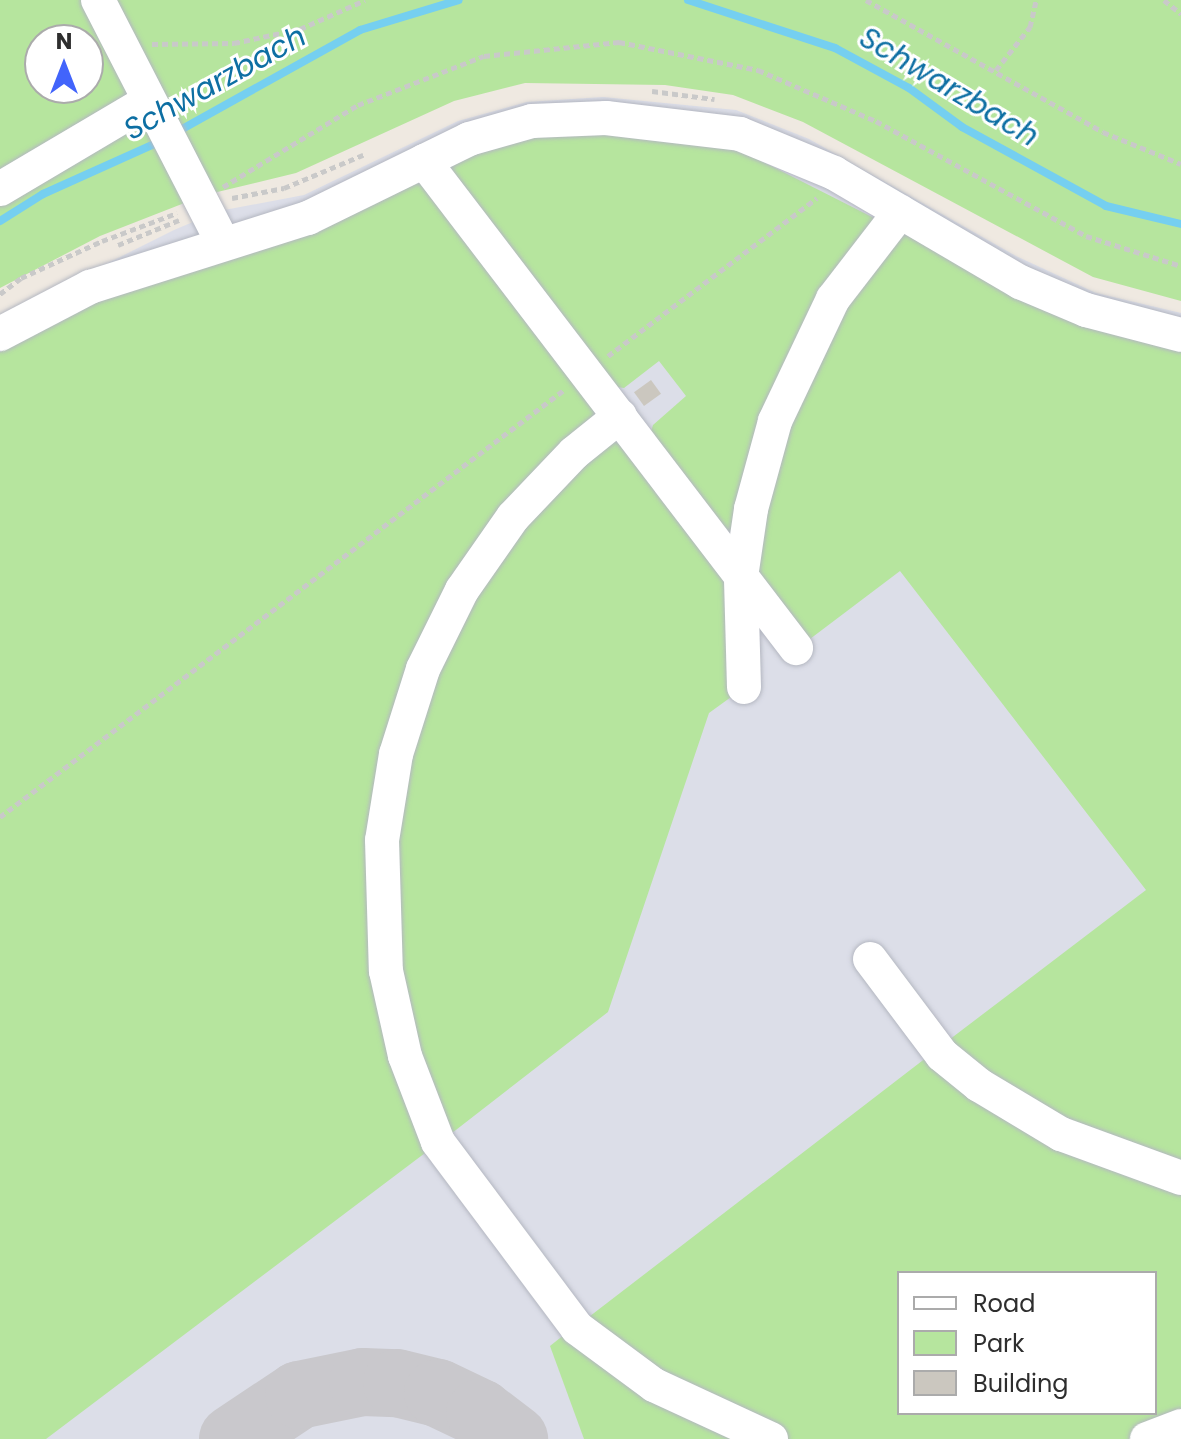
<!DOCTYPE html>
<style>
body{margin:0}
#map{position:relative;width:1181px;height:1439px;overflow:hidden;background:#efe9e1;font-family:Poppins,sans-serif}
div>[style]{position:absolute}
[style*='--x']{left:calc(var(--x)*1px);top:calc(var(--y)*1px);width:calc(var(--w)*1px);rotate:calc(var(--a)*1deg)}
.airport>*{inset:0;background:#dcdee8}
.green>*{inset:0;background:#b6e59e}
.stream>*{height:8px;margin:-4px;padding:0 4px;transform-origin:4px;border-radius:4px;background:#75cff0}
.taxiway>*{height:68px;margin:-34px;padding:0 34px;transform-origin:34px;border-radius:34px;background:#c9c8cc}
.building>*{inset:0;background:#cbc7bf;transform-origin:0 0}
.path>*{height:5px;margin-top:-2.5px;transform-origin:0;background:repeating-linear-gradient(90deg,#c9c9c9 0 6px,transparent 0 10px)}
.roads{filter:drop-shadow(0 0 2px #b4b7c1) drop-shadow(0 0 2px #b4b7c1)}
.minor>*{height:34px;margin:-17px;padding:0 17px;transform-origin:17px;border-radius:17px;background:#fff}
span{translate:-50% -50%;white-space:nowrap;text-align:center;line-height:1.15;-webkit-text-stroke:6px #fff;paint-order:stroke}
.water-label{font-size:30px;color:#0d6fa3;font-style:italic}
.legend{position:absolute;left:897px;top:1271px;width:260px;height:144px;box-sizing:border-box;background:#fff;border:2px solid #ababab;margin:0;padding:10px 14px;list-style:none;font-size:24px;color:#2e2e2e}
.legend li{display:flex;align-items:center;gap:16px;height:40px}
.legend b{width:40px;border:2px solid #ababab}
.north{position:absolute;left:24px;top:24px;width:80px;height:80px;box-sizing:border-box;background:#fff;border:2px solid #ababab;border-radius:50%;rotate:0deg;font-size:22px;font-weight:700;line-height:32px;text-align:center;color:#2e2e2e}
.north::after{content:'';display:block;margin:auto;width:28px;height:36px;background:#4264fb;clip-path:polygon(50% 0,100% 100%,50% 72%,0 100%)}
</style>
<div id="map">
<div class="airport">
<i style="clip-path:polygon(evenodd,603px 97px,736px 110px,809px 139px,1016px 256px,1096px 293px,1181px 313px,1181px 1439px,0 1439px,0 317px,174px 230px,219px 211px,304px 195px,458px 121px,527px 102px,603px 97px,899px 1273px,1155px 1273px,1155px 1413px,899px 1413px,899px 1273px)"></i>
</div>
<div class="green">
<i style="clip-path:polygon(evenodd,0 0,85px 0,136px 108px,0 188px,0 0,40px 40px,88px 40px,88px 88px,40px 88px,40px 40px)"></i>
<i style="clip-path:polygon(108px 0,1181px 0,1181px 301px,1093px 277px,803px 122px,733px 95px,665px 85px,525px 83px,454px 101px,296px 173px,209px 194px)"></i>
<i style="clip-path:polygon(138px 109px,187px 202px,100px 236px,0 288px,0 190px)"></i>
<i style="clip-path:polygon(605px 130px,740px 150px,884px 223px,847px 269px,737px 555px,649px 437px,653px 425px,686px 396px,659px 361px,624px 388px,610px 386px,451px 178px,451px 164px,491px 149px,532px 138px)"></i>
<i style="clip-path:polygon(413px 181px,433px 188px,606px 420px,480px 551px,377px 834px,433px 1147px,46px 1439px,0 1439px,0 352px,91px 298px)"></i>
<i style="clip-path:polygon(894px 228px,981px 277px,1181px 349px,1181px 1174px,1142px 1165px,941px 1046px,1146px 890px,900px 571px,806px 642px,747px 567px,792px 384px)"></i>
<i style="clip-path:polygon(614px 430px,735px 586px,738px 692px,709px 713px,608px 1012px,443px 1140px,391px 982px,396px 772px,486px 558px)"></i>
<i style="clip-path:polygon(evenodd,931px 1054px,1181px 1183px,1181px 1421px,1129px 1439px,784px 1439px,759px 1431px,581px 1323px,931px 1054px,899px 1273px,1155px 1273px,1155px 1413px,899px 1413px,899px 1273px)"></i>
<i style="clip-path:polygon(570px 1330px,751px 1439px,584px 1439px,550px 1346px)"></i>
</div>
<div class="stream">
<i style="--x:688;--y:0;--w:155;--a:18.1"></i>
<i style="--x:835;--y:48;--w:84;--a:28.4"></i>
<i style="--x:909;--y:88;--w:66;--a:36.3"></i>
<i style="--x:962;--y:127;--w:164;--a:28.7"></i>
<i style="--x:1106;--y:206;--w:77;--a:13.5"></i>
<i style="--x:175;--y:133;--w:212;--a:-29.1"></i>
<i style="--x:360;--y:30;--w:103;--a:-16.9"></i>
<i style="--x:0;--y:221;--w:51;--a:-32.1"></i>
<i style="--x:43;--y:194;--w:132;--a:-24.2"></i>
</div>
<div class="taxiway">
<i style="--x:233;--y:1439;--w:79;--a:-33.7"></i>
<i style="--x:299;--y:1395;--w:65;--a:-11.5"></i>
<i style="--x:363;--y:1382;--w:34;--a:2"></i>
<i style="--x:397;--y:1383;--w:42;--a:13.7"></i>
<i style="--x:438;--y:1393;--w:47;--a:25.5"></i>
<i style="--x:480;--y:1413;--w:43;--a:37.4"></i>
</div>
<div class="building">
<i style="left:651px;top:380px;width:17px;height:21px;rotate:54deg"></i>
</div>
<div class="path">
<i style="--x:866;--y:0;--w:271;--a:29.1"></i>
<i style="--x:1103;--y:132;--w:84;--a:22.3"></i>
<i style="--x:1164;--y:0;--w:22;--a:39"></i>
<i style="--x:152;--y:44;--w:82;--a:-0.7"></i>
<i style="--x:234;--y:43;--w:67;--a:-12"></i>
<i style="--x:300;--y:29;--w:71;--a:-24"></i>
<i style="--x:996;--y:70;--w:55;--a:-51.7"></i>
<i style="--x:1030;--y:27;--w:28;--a:-77"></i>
<i style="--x:652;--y:91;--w:63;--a:7.4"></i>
<i style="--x:223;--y:187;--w:158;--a:-31.3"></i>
<i style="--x:358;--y:105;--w:135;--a:-21.3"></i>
<i style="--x:484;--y:56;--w:136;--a:-5.9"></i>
<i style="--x:619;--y:42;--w:142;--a:11.4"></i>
<i style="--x:758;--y:70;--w:129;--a:23.4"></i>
<i style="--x:876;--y:121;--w:239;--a:28.7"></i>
<i style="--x:1086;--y:236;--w:100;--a:17.5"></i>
<i style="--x:232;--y:198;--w:53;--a:-10.9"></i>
<i style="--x:284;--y:188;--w:86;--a:-22.7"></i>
<i style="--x:118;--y:245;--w:66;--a:-22.3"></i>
<i style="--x:0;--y:294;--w:26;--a:-37"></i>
<i style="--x:21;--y:278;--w:89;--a:-24.6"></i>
<i style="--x:102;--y:241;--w:80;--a:-20.5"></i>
<i style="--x:608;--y:356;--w:262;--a:-37.1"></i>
<i style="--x:0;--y:817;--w:709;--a:-37.14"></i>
</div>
<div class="roads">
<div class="minor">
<i style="--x:98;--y:0;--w:273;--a:62.8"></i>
<i style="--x:424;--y:161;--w:613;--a:52.63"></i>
<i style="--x:0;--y:189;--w:171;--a:-30.6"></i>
<i style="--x:0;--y:334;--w:102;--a:-27.6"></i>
<i style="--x:90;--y:287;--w:229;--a:-17.6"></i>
<i style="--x:308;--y:218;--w:179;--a:-26.1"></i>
<i style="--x:469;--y:139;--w:66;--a:-15.9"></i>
<i style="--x:532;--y:121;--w:74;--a:-2.3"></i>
<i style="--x:606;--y:118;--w:135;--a:6.8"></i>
<i style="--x:740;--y:134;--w:102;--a:22.5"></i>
<i style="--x:834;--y:173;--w:216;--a:30.4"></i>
<i style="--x:1020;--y:282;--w:72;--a:23"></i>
<i style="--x:1086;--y:310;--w:98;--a:14.7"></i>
<i style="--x:620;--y:416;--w:59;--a:141.2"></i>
<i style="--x:574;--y:453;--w:88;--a:133.6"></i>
<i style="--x:513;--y:517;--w:89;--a:124.9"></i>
<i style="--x:462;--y:590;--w:88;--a:116.3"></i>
<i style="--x:423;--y:669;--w:89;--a:107.6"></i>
<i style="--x:396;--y:754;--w:87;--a:99.2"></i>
<i style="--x:382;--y:840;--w:131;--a:88.3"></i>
<i style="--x:386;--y:971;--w:87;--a:77.4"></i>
<i style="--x:405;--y:1056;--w:92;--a:69"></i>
<i style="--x:438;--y:1142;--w:232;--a:53.2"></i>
<i style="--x:577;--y:1328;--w:96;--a:36.5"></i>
<i style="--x:654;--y:1385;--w:129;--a:24.8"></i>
<i style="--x:744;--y:687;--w:110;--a:-91.6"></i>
<i style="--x:741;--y:577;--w:69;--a:-81.6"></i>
<i style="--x:751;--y:509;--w:91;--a:-74.7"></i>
<i style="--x:775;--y:421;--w:135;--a:-64.6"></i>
<i style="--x:833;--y:299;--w:110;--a:-52.4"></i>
<i style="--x:870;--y:959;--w:120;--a:53.1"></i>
<i style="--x:942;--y:1055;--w:48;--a:39"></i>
<i style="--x:979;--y:1085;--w:96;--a:30.9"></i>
<i style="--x:1061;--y:1134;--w:128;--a:20.1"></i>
<i style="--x:1147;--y:1439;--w:36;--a:-21"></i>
</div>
</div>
<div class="water-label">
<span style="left:215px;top:83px;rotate:-29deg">Schwarzbach</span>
<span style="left:949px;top:87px;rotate:31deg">Schwarzbach</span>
</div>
<ul class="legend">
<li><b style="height:10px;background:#fff"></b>Road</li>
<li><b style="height:22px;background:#b6e59e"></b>Park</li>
<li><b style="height:22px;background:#cbc7bf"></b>Building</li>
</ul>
<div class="north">N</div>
</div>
